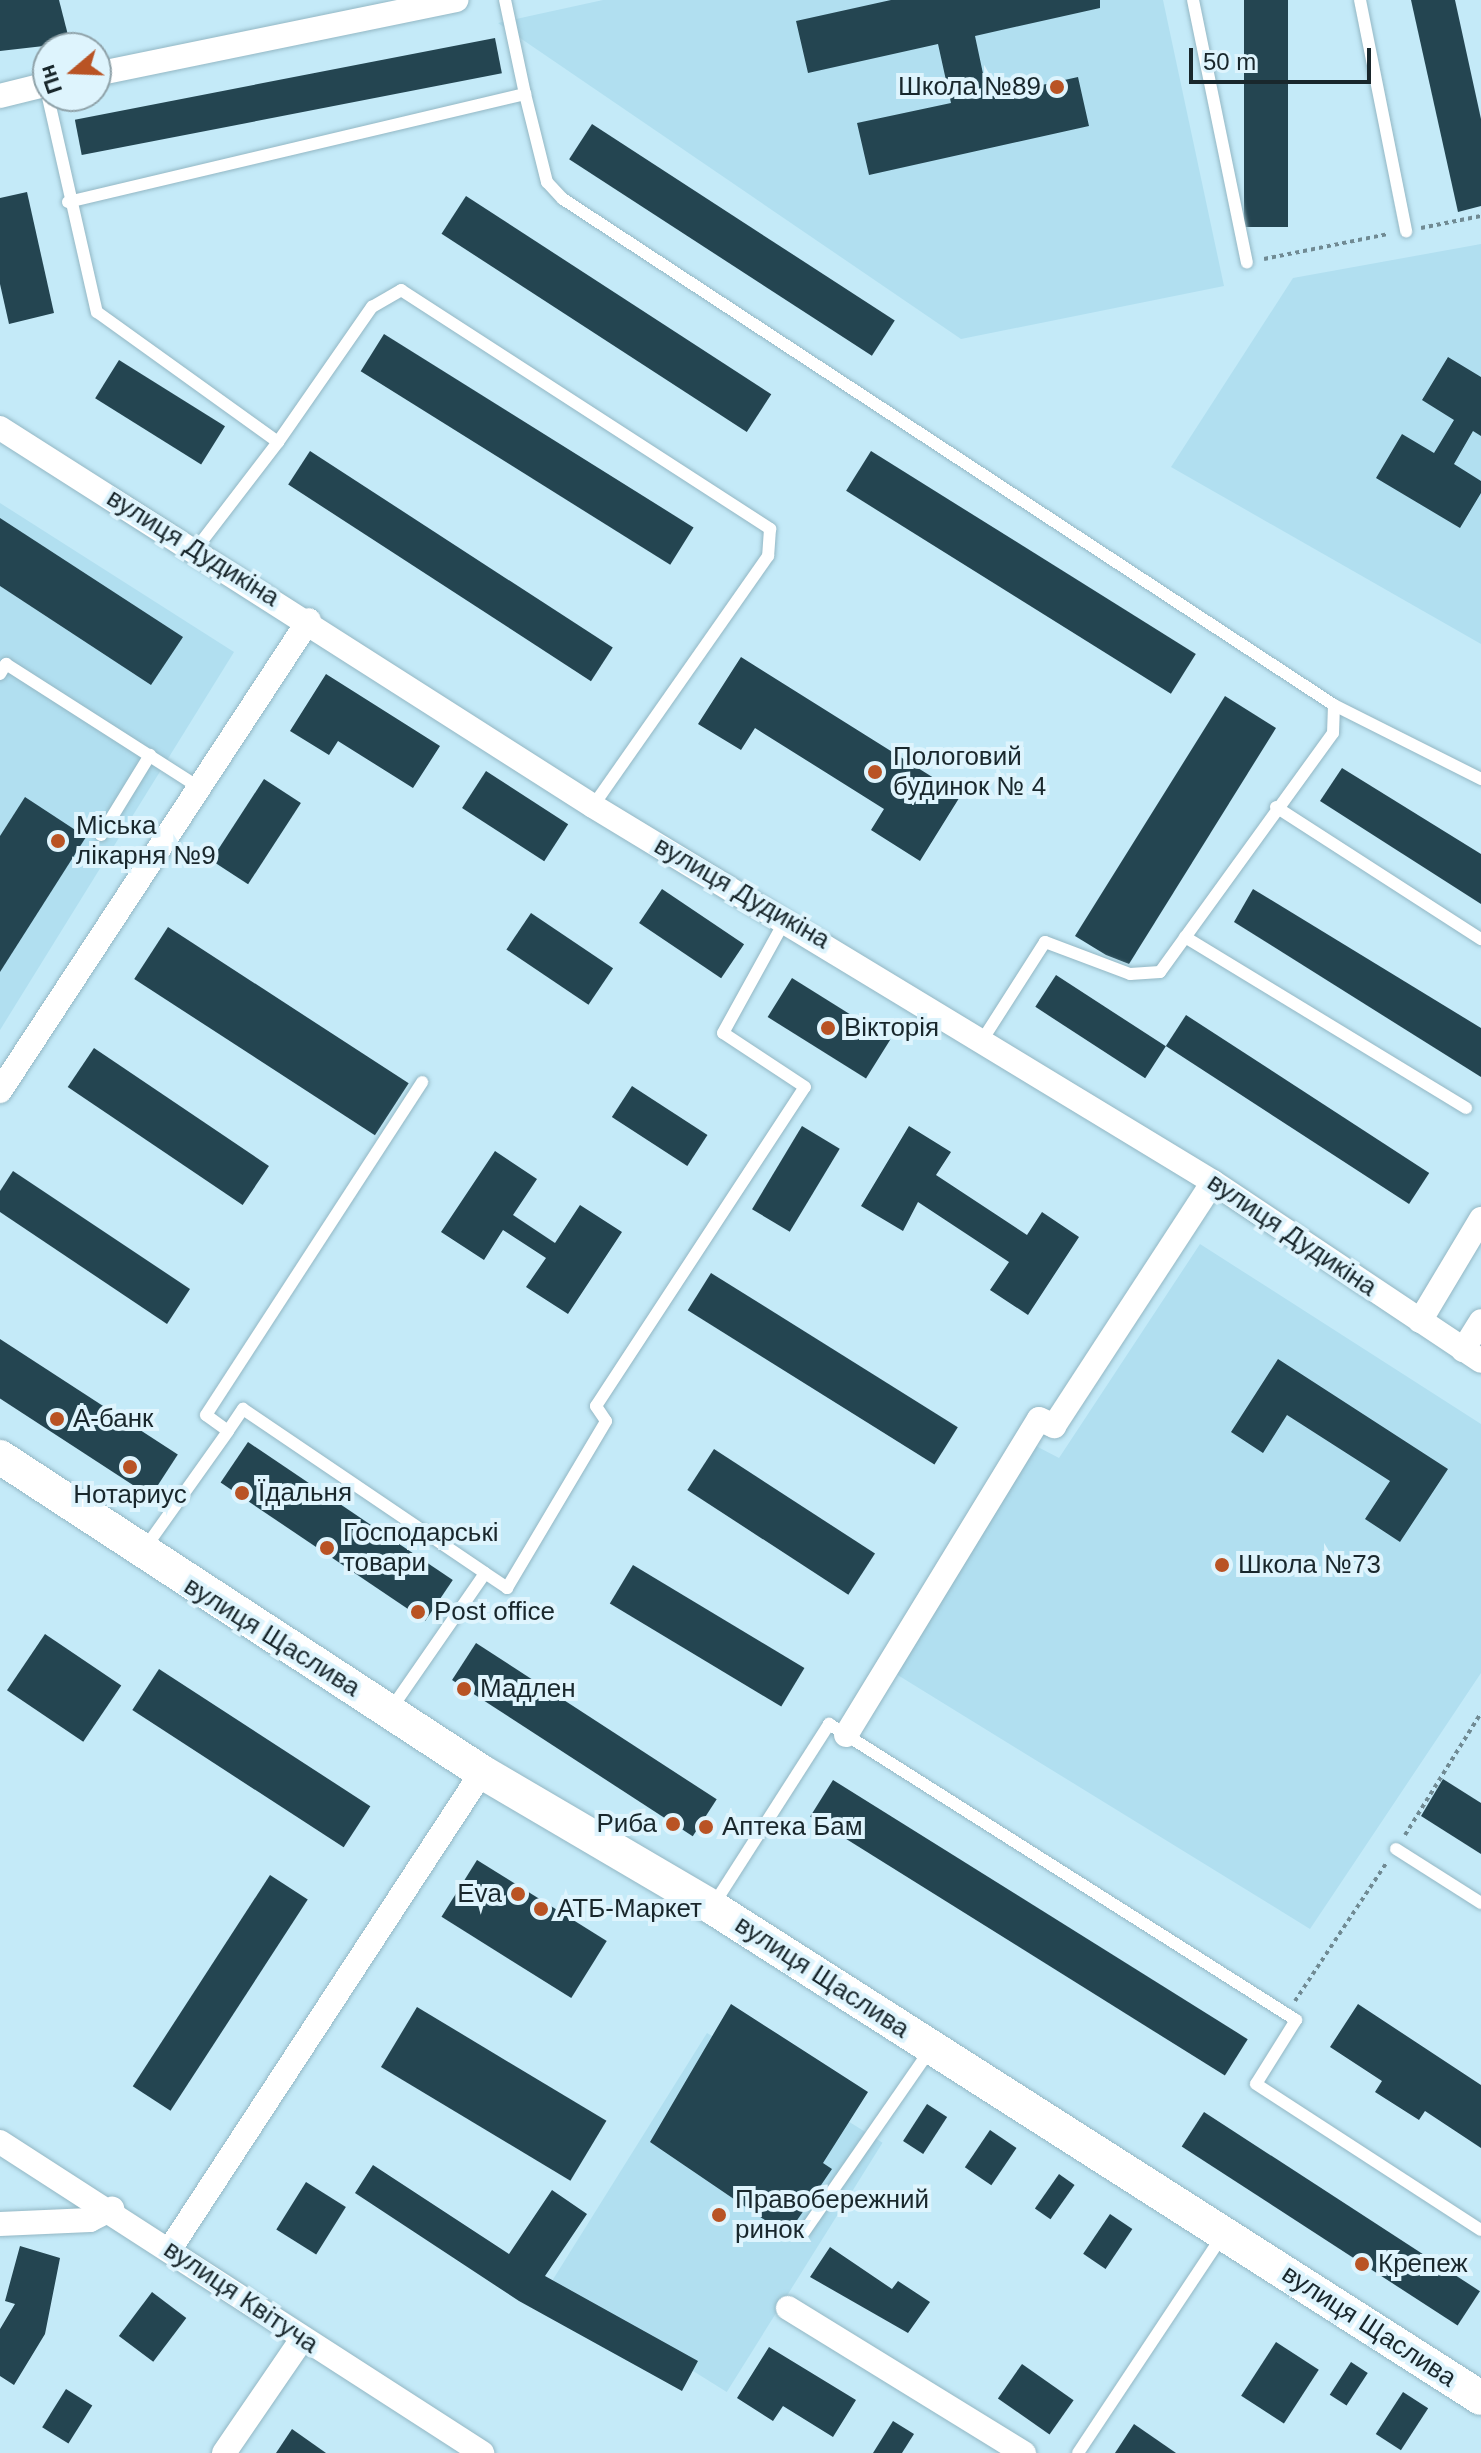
<!DOCTYPE html>
<meta charset="utf-8">
<style>
body{margin:0}
#map{position:relative;width:1481px;height:2453px;overflow:hidden;background:#c4eaf8;font-family:Arial,sans-serif}
div>[style]{position:absolute}
[style*='--x']{left:calc(var(--x)*1px);top:calc(var(--y)*1px);width:calc(var(--w)*1px);rotate:calc(var(--a)*1deg)}
.built>*{inset:0;background:#b1dff0;transform-origin:0 0}
.building>*{inset:0;background:#244551;transform-origin:0 0}
.path>*{height:4px;margin-top:-2px;transform-origin:0;background:repeating-linear-gradient(90deg,#708a93 0 4px,transparent 0 8px)}
.roads{filter:drop-shadow(0 0 2px #93b7c4) drop-shadow(0 0 2px #93b7c4)}
.lane>*{height:12px;margin:-6px;padding:0 6px;transform-origin:6px;border-radius:6px;background:#fff}
.street>*{height:24px;margin:-12px;padding:0 12px;transform-origin:12px;border-radius:12px;background:#fff}
.secondary>*{height:34px;margin:-17px;padding:0 17px;transform-origin:17px;border-radius:17px;background:#fff}
.dots>*{width:22px;height:22px;translate:-50% -50%;box-sizing:border-box;border:4px solid #def4fd;border-radius:50%}
span{translate:-50% -50%;white-space:nowrap;text-align:center;line-height:1.15;-webkit-text-stroke:8px #def4fd;paint-order:stroke}
.poi-label{font-size:26px;color:#19272c}
.right{translate:-100% -50%;text-align:right}
.left{translate:0 -50%;text-align:left}
.street-label{font-size:26px;color:#19272c}
.north{position:absolute;left:32px;top:32px;width:80px;height:80px;box-sizing:border-box;background:#def4fd;border:2px solid #8fa2a9;border-radius:50%;rotate:251deg;font-size:22px;font-weight:700;line-height:32px;text-align:center;color:#19272c}
.north::after{content:'';display:block;margin:auto;width:28px;height:36px;background:#b95324;clip-path:polygon(50% 0,100% 100%,50% 72%,0 100%)}
.scale{position:absolute;left:1189px;top:48px;width:182px;height:36px;box-sizing:border-box;border:4px solid #19272c;border-top:0;padding-left:10px;font-size:24px;line-height:28px;white-space:nowrap;color:#19272c;-webkit-text-stroke:6px #def4fd;paint-order:stroke}
</style>
<div id="map">
<div class="built">
<i style="clip-path:polygon(603px 0,1163px 0,1224px 286px,961px 339px,498px 23px)"></i>
<i style="clip-path:polygon(1481px 244px,1481px 644px,1171px 467px,1293px 278px)"></i>
<i style="clip-path:polygon(0 503px,234px 652px,0 1030px)"></i>
<i style="clip-path:polygon(1200px 1244px,1481px 1424px,1481px 1673px,1310px 1929px,896px 1674px,1036px 1446px,1059px 1458px)"></i>
<i style="left:707px;top:2033px;width:207px;height:294px;rotate:32deg"></i>
</div>
<div class="building">
<i style="clip-path:polygon(0 0,59px 0,70px 43px,0 51px)"></i>
<i style="clip-path:polygon(891px 0,1100px 0,1100px 8px,975px 36px,988px 97px,1078px 77px,1089px 126px,869px 175px,857px 123px,951px 103px,938px 44px,808px 73px,796px 21px)"></i>
<i style="left:1244px;top:0;width:44px;height:227px"></i>
<i style="clip-path:polygon(1411px 0,1455px 0,1481px 119px,1481px 206px,1458px 212px)"></i>
<i style="left:495px;top:38px;width:36px;height:428px;rotate:79deg"></i>
<i style="left:592px;top:124px;width:361px;height:42px;rotate:33deg"></i>
<i style="clip-path:polygon(27px 192px,54px 313px,9px 324px,0 284px,0 198px)"></i>
<i style="left:466px;top:196px;width:364px;height:45px;rotate:33deg"></i>
<i style="left:384px;top:334px;width:365px;height:44px;rotate:32deg"></i>
<i style="clip-path:polygon(1448px 357px,1481px 377px,1481px 436px,1473px 431px,1454px 464px,1481px 481px,1481px 493px,1460px 528px,1376px 478px,1402px 434px,1434px 453px,1454px 420px,1422px 400px)"></i>
<i style="left:119px;top:360px;width:125px;height:45px;rotate:32deg"></i>
<i style="left:310px;top:451px;width:361px;height:40px;rotate:33deg"></i>
<i style="left:871px;top:451px;width:383px;height:47px;rotate:32deg"></i>
<i style="clip-path:polygon(0 518px,183px 637px,151px 685px,0 586px)"></i>
<i style="clip-path:polygon(741px 657px,961px 795px,920px 861px,871px 830px,884px 809px,755px 728px,741px 750px,698px 724px)"></i>
<i style="clip-path:polygon(326px 674px,440px 746px,413px 788px,338px 741px,329px 755px,290px 731px)"></i>
<i style="clip-path:polygon(1225px 696px,1276px 728px,1129px 964px,1106px 955px,1075px 936px)"></i>
<i style="clip-path:polygon(1342px 768px,1481px 854px,1481px 904px,1320px 801px)"></i>
<i style="left:486px;top:771px;width:98px;height:44px;rotate:33deg"></i>
<i style="left:264px;top:779px;width:44px;height:97px;rotate:33deg"></i>
<i style="clip-path:polygon(25px 797px,86px 837px,0 972px,0 836px)"></i>
<i style="left:662px;top:889px;width:99px;height:41px;rotate:34deg"></i>
<i style="clip-path:polygon(1253px 889px,1481px 1028px,1481px 1077px,1234px 922px)"></i>
<i style="left:531px;top:913px;width:99px;height:44px;rotate:34deg"></i>
<i style="left:168px;top:927px;width:287px;height:62px;rotate:33deg"></i>
<i style="left:1056px;top:975px;width:131px;height:38px;rotate:33deg"></i>
<i style="left:792px;top:978px;width:116px;height:46px;rotate:32deg"></i>
<i style="left:1186px;top:1015px;width:290px;height:37px;rotate:33deg"></i>
<i style="left:94px;top:1048px;width:211px;height:47px;rotate:34deg"></i>
<i style="left:632px;top:1086px;width:90px;height:37px;rotate:33deg"></i>
<i style="left:802px;top:1126px;width:44px;height:97px;rotate:31deg"></i>
<i style="clip-path:polygon(909px 1126px,951px 1152px,936px 1175px,1027px 1235px,1042px 1212px,1079px 1237px,1028px 1315px,990px 1290px,1009px 1262px,918px 1202px,903px 1231px,861px 1206px)"></i>
<i style="clip-path:polygon(495px 1151px,537px 1179px,513px 1215px,555px 1243px,580px 1205px,622px 1232px,568px 1314px,526px 1287px,546px 1258px,503px 1230px,484px 1260px,441px 1232px)"></i>
<i style="clip-path:polygon(13px 1171px,190px 1289px,167px 1324px,0 1212px,0 1191px)"></i>
<i style="left:711px;top:1273px;width:291px;height:44px;rotate:32deg"></i>
<i style="left:0;top:1339px;width:212px;height:50px;rotate:33deg"></i>
<i style="clip-path:polygon(1278px 1359px,1448px 1469px,1400px 1542px,1365px 1519px,1390px 1481px,1287px 1415px,1263px 1453px,1231px 1432px)"></i>
<i style="left:248px;top:1442px;width:247px;height:49px;rotate:34deg"></i>
<i style="left:714px;top:1449px;width:192px;height:49px;rotate:33deg"></i>
<i style="left:633px;top:1565px;width:200px;height:45px;rotate:31deg"></i>
<i style="left:45px;top:1634px;width:92px;height:68px;rotate:34deg"></i>
<i style="left:476px;top:1643px;width:287px;height:44px;rotate:33deg"></i>
<i style="left:159px;top:1669px;width:252px;height:49px;rotate:33deg"></i>
<i style="clip-path:polygon(1443px 1779px,1481px 1803px,1481px 1854px,1421px 1816px)"></i>
<i style="left:833px;top:1780px;width:489px;height:43px;rotate:32deg"></i>
<i style="left:477px;top:1860px;width:153px;height:67px;rotate:32deg"></i>
<i style="left:270px;top:1875px;width:45px;height:252px;rotate:33deg"></i>
<i style="clip-path:polygon(731px 2004px,868px 2092px,823px 2163px,832px 2169px,787px 2235px,650px 2142px)"></i>
<i style="clip-path:polygon(1358px 2004px,1481px 2085px,1481px 2148px,1425px 2111px,1419px 2120px,1375px 2092px,1382px 2081px,1330px 2047px)"></i>
<i style="left:417px;top:2007px;width:221px;height:70px;rotate:31deg"></i>
<i style="left:927px;top:2104px;width:24px;height:44px;rotate:33deg"></i>
<i style="left:1204px;top:2112px;width:329px;height:41px;rotate:33deg"></i>
<i style="left:990px;top:2130px;width:32px;height:45px;rotate:34deg"></i>
<i style="clip-path:polygon(373px 2165px,509px 2254px,552px 2190px,587px 2214px,545px 2276px,698px 2361px,682px 2391px,519px 2301px,355px 2193px)"></i>
<i style="left:1059px;top:2174px;width:19px;height:42px;rotate:35deg"></i>
<i style="left:306px;top:2182px;width:47px;height:56px;rotate:32deg"></i>
<i style="left:1110px;top:2214px;width:27px;height:48px;rotate:34deg"></i>
<i style="clip-path:polygon(20px 2246px,60px 2258px,45px 2334px,14px 2385px,0 2376px,0 2329px,15px 2304px,5px 2301px)"></i>
<i style="clip-path:polygon(830px 2247px,892px 2289px,898px 2281px,930px 2302px,908px 2333px,810px 2277px)"></i>
<i style="left:152px;top:2292px;width:43px;height:55px;rotate:37deg"></i>
<i style="left:1276px;top:2342px;width:51px;height:64px;rotate:33deg"></i>
<i style="clip-path:polygon(769px 2347px,856px 2400px,833px 2437px,783px 2406px,773px 2421px,737px 2398px)"></i>
<i style="left:1351px;top:2362px;width:20px;height:39px;rotate:33deg"></i>
<i style="left:1022px;top:2364px;width:63px;height:42px;rotate:35deg"></i>
<i style="left:66px;top:2389px;width:31px;height:45px;rotate:32deg"></i>
<i style="left:1403px;top:2392px;width:30px;height:50px;rotate:33deg"></i>
<i style="clip-path:polygon(893px 2421px,914px 2434px,902px 2453px,873px 2453px)"></i>
<i style="clip-path:polygon(1134px 2424px,1176px 2453px,1115px 2453px)"></i>
<i style="clip-path:polygon(292px 2429px,326px 2453px,276px 2453px)"></i>
</div>
<div class="path">
<i style="--x:1421;--y:228;--w:61;--a:-11.3"></i>
<i style="--x:1264;--y:259;--w:126;--a:-11.4"></i>
<i style="--x:1405;--y:1835;--w:144;--a:-58.1"></i>
<i style="--x:1295;--y:2001;--w:167;--a:-56.5"></i>
</div>
<div class="roads">
<div class="lane">
<i style="--x:1193;--y:0;--w:268;--a:78.4"></i>
<i style="--x:1360;--y:0;--w:236;--a:78.7"></i>
<i style="--x:45;--y:84;--w:234;--a:77.2"></i>
<i style="--x:97;--y:312;--w:223;--a:35.7"></i>
<i style="--x:278;--y:442;--w:135;--a:127.5"></i>
<i style="--x:525;--y:94;--w:91;--a:76"></i>
<i style="--x:547;--y:182;--w:23;--a:47"></i>
<i style="--x:563;--y:199;--w:922;--a:33.28"></i>
<i style="--x:1334;--y:705;--w:28;--a:92"></i>
<i style="--x:1333;--y:733;--w:295;--a:125.9"></i>
<i style="--x:1160;--y:972;--w:30;--a:176"></i>
<i style="--x:1130;--y:974;--w:91;--a:-159.4"></i>
<i style="--x:1045;--y:942;--w:115;--a:122.6"></i>
<i style="--x:68;--y:202;--w:470;--a:-13.3"></i>
<i style="--x:525;--y:94;--w:96;--a:-102"></i>
<i style="--x:278;--y:442;--w:165;--a:-55.2"></i>
<i style="--x:372;--y:307;--w:34;--a:-30"></i>
<i style="--x:401;--y:290;--w:440;--a:32.9"></i>
<i style="--x:770;--y:529;--w:27;--a:94"></i>
<i style="--x:768;--y:556;--w:305;--a:125"></i>
<i style="--x:0;--y:674;--w:12;--a:-59"></i>
<i style="--x:6;--y:664;--w:230;--a:32.6"></i>
<i style="--x:1334;--y:705;--w:165;--a:26.7"></i>
<i style="--x:1276;--y:807;--w:244;--a:32.8"></i>
<i style="--x:101;--y:835;--w:94;--a:-58.5"></i>
<i style="--x:1185;--y:937;--w:329;--a:31.3"></i>
<i style="--x:228;--y:1431;--w:27;--a:-56"></i>
<i style="--x:243;--y:1409;--w:292;--a:34.1"></i>
<i style="--x:145;--y:1548;--w:143;--a:-54.6"></i>
<i style="--x:228;--y:1431;--w:27;--a:-144"></i>
<i style="--x:206;--y:1415;--w:397;--a:-57"></i>
<i style="--x:391;--y:1709;--w:165;--a:-55.3"></i>
<i style="--x:485;--y:1573;--w:27;--a:34"></i>
<i style="--x:507;--y:1588;--w:194;--a:-59.3"></i>
<i style="--x:606;--y:1421;--w:18;--a:-124"></i>
<i style="--x:596;--y:1406;--w:381;--a:-56.8"></i>
<i style="--x:805;--y:1087;--w:98;--a:-146.6"></i>
<i style="--x:723;--y:1033;--w:130;--a:-61.1"></i>
<i style="--x:1396;--y:1849;--w:101;--a:32.4"></i>
<i style="--x:714;--y:1904;--w:214;--a:-57.4"></i>
<i style="--x:829;--y:1724;--w:553;--a:32.37"></i>
<i style="--x:1296;--y:2020;--w:75;--a:122"></i>
<i style="--x:1256;--y:2084;--w:268;--a:33"></i>
<i style="--x:804;--y:2232;--w:221;--a:-55.3"></i>
<i style="--x:1078;--y:2453;--w:260;--a:-56.4"></i>
</div>
<div class="street">
<i style="--x:96;--y:74;--w:368;--a:-11.6"></i>
<i style="--x:0;--y:96;--w:49;--a:-14"></i>
<i style="--x:0;--y:428;--w:703;--a:32.51"></i>
<i style="--x:593;--y:806;--w:725;--a:31.23"></i>
<i style="--x:1213;--y:1182;--w:322;--a:33.7"></i>
<i style="--x:0;--y:1091;--w:563;--a:-56.73"></i>
<i style="--x:1420;--y:1321;--w:119;--a:-59.1"></i>
<i style="--x:1463;--y:1350;--w:34;--a:-58"></i>
<i style="--x:846;--y:1735;--w:370;--a:-58.6"></i>
<i style="--x:1039;--y:1419;--w:17;--a:25"></i>
<i style="--x:1054;--y:1426;--w:291;--a:-56.9"></i>
<i style="--x:0;--y:2142;--w:574;--a:32.83"></i>
<i style="--x:0;--y:2224;--w:90;--a:-2.5"></i>
<i style="--x:90;--y:2220;--w:25;--a:-27"></i>
<i style="--x:170;--y:2249;--w:570;--a:-56.81"></i>
<i style="--x:788;--y:2308;--w:277;--a:31.6"></i>
<i style="--x:224;--y:2453;--w:138;--a:-55.6"></i>
</div>
<div class="secondary">
<i style="--x:0;--y:1457;--w:576;--a:33.17"></i>
<i style="--x:482;--y:1772;--w:267;--a:30.4"></i>
<i style="--x:712;--y:1907;--w:912;--a:32.56"></i>
</div>
</div>
<div class="dots">
<i style="left:1057px;top:87px;background:#b95324"></i>
<i style="left:875px;top:772px;background:#b95324"></i>
<i style="left:58px;top:841px;background:#b95324"></i>
<i style="left:828px;top:1028px;background:#b95324"></i>
<i style="left:57px;top:1419px;background:#b95324"></i>
<i style="left:130px;top:1467px;background:#b95324"></i>
<i style="left:242px;top:1493px;background:#b95324"></i>
<i style="left:327px;top:1548px;background:#b95324"></i>
<i style="left:1222px;top:1565px;background:#b95324"></i>
<i style="left:418px;top:1612px;background:#b95324"></i>
<i style="left:464px;top:1689px;background:#b95324"></i>
<i style="left:673px;top:1824px;background:#b95324"></i>
<i style="left:706px;top:1827px;background:#b95324"></i>
<i style="left:518px;top:1894px;background:#b95324"></i>
<i style="left:541px;top:1909px;background:#b95324"></i>
<i style="left:719px;top:2215px;background:#b95324"></i>
<i style="left:1362px;top:2264px;background:#b95324"></i>
</div>
<div class="poi-label">
<span class="right" style="left:1041px;top:87px">Школа №89</span>
<span class="left" style="left:893px;top:772px">Пологовий<br>будинок № 4</span>
<span class="left" style="left:76px;top:841px">Міська<br>лікарня №9</span>
<span class="left" style="left:844px;top:1028px">Вікторія</span>
<span class="left" style="left:73px;top:1419px">А-банк</span>
<span class="left" style="left:258px;top:1493px">Їдальня</span>
<span style="left:130px;top:1495px">Нотариус</span>
<span class="left" style="left:343px;top:1548px">Господарські<br>товари</span>
<span class="left" style="left:1238px;top:1565px">Школа №73</span>
<span class="left" style="left:434px;top:1612px">Post office</span>
<span class="left" style="left:480px;top:1689px">Мадлен</span>
<span class="right" style="left:657px;top:1824px">Риба</span>
<span class="left" style="left:722px;top:1827px">Аптека Бам</span>
<span class="right" style="left:502px;top:1894px">Eva</span>
<span class="left" style="left:557px;top:1909px">АТБ-Маркет</span>
<span class="left" style="left:735px;top:2215px">Правобережний<br>ринок</span>
<span class="left" style="left:1378px;top:2264px">Крепеж</span>
</div>
<div class="street-label">
<span style="left:193px;top:548px;rotate:32deg">вулиця Дудикіна</span>
<span style="left:742px;top:893px;rotate:30deg">вулиця Дудикіна</span>
<span style="left:1292px;top:1235px;rotate:34deg">вулиця Дудикіна</span>
<span style="left:272px;top:1637px;rotate:32deg">вулиця Щаслива</span>
<span style="left:822px;top:1977px;rotate:33deg">вулиця Щаслива</span>
<span style="left:241px;top:2297px;rotate:34deg">вулиця Квітуча</span>
<span style="left:1369px;top:2326px;rotate:33deg">вулиця Щаслива</span>
</div>
<div class="north">Пн</div>
<div class="scale">50 m</div>
</div>
